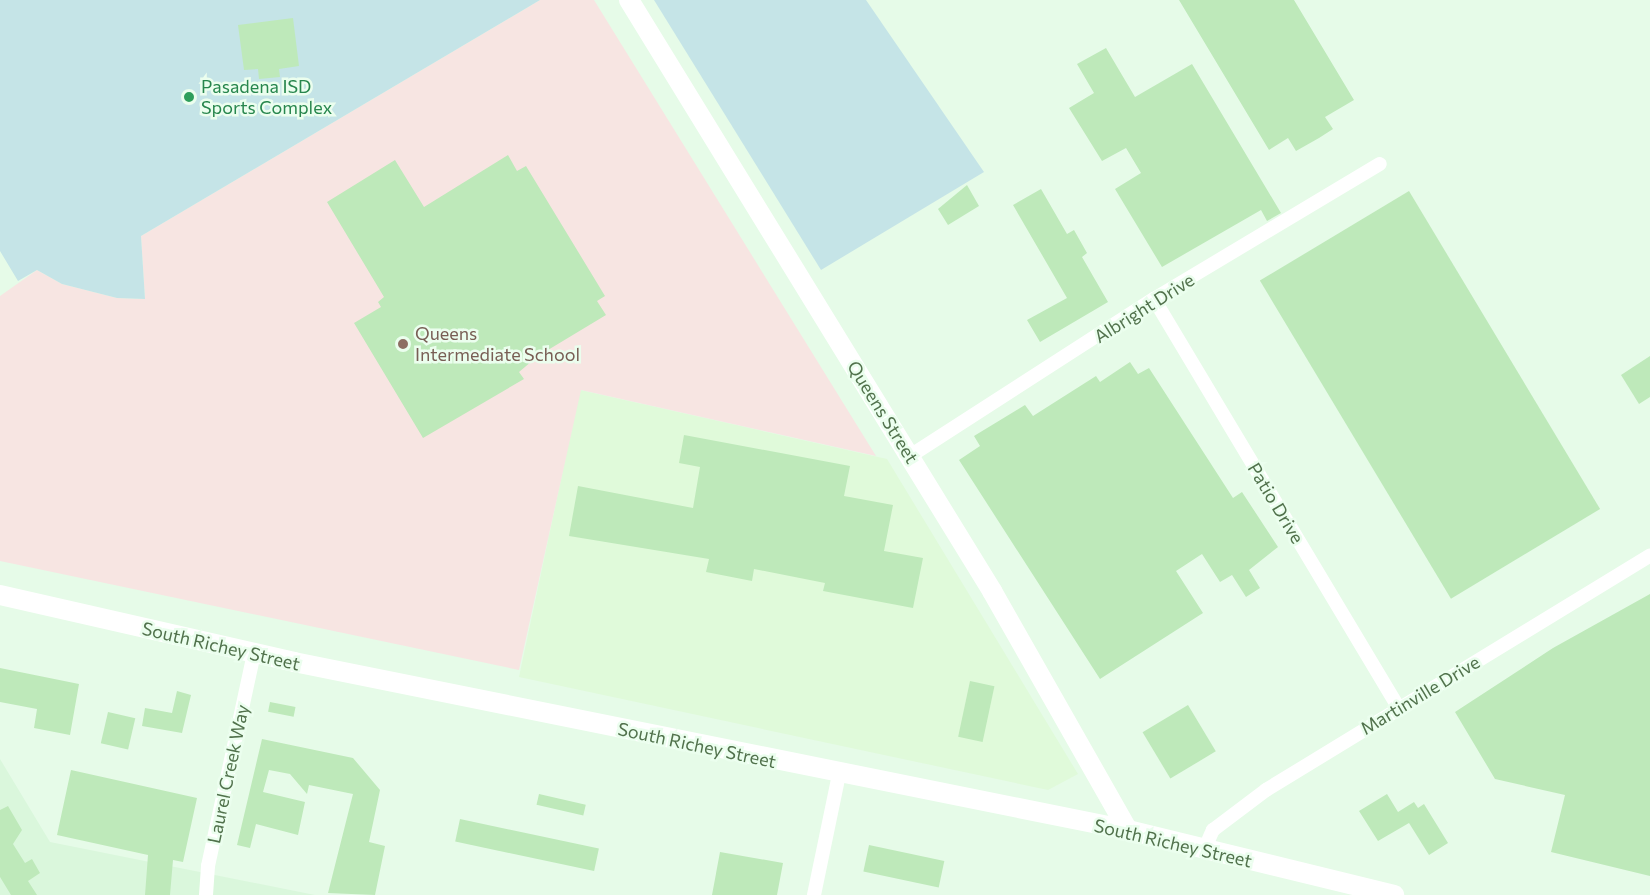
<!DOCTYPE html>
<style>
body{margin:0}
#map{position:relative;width:1650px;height:895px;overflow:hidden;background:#e6fbe8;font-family:Commissioner,sans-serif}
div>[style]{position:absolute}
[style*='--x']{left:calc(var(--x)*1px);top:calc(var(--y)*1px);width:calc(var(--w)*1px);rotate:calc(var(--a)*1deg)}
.residential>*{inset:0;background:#daf7dc}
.commercial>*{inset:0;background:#e0fada}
.education>*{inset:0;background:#f7e5e2}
.green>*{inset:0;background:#c5e4e7}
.building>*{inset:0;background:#bee9ba;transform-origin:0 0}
.street>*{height:14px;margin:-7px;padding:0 7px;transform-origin:7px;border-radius:7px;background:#fff}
.secondary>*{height:20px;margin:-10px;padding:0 10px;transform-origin:10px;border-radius:10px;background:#fff}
.dots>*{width:16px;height:16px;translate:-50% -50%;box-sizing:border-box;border:3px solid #ebfeee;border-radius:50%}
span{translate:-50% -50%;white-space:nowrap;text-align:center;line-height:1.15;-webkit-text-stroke:5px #ebfeee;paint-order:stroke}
.leisure-label{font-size:18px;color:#27864d}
.left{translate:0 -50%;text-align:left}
.street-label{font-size:18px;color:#51724c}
.education-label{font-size:18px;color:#785e54}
</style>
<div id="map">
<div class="residential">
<i style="clip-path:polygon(0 759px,50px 842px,315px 895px,0 895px)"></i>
</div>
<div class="commercial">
<i style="clip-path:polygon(580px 390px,887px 459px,1078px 774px,1048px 790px,519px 677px)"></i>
</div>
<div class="education">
<i style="clip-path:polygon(540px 0,594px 0,876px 456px,581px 390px,519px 670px,0 561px,0 296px,37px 270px,62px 284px,117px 298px,145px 299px,141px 236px)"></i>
</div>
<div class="green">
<i style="clip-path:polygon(0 0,540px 0,141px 236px,145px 299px,117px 298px,62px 284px,37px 270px,18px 281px,0 251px)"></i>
<i style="clip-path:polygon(654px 0,866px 0,984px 172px,821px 270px)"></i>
</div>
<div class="building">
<i style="clip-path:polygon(1179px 0,1294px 0,1354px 100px,1325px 117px,1333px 129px,1319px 138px,1296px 151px,1288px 138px,1269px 150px)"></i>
<i style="clip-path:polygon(293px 18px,299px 66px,279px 69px,280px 77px,259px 79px,258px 69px,244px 70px,238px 25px)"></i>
<i style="clip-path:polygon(1106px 48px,1135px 97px,1192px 64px,1281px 213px,1267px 221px,1261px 210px,1162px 267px,1115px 189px,1141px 173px,1126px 148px,1102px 161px,1069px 108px,1094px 93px,1077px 64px)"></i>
<i style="clip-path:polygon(508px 155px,517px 171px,526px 166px,605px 296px,597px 301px,606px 315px,538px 356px,519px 372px,524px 379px,423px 438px,354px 323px,381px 307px,378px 302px,384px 297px,327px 202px,395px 160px,424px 207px)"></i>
<i style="clip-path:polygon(967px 185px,979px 206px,948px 225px,938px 209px)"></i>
<i style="clip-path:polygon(1041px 189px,1067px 234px,1074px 230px,1087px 253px,1082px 257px,1108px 302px,1040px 342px,1027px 320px,1067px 298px,1013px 205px)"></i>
<i style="left:1409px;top:191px;width:371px;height:174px;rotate:59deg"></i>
<i style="clip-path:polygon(1650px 356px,1650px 397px,1639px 404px,1621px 375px)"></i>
<i style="clip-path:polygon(1130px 362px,1138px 374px,1149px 368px,1233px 498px,1242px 492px,1278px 547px,1249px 570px,1260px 588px,1246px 597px,1232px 575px,1220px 582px,1202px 554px,1176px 571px,1203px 613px,1100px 679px,959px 460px,980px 446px,974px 436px,1025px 405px,1033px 416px,1096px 376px,1100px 382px)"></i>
<i style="clip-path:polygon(684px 435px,850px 466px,844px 496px,893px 505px,884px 551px,923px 558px,913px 608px,823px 591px,825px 583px,754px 569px,752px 581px,706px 572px,709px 559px,569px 536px,578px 486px,693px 508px,700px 467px,679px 463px)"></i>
<i style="clip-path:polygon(1650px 594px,1650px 876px,1551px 852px,1565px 795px,1495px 779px,1455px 712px,1553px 648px)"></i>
<i style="clip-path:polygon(0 668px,79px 684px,70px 735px,34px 728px,37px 709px,0 702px)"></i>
<i style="left:970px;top:681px;width:25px;height:57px;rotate:12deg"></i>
<i style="clip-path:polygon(177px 691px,191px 695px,182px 733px,142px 726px,145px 708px,172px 713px)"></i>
<i style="left:270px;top:702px;width:26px;height:10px;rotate:11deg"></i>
<i style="left:1188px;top:705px;width:54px;height:53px;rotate:59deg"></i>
<i style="left:108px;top:712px;width:28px;height:32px;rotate:13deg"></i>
<i style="clip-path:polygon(262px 739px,353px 758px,380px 790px,369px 842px,385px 846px,375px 895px,328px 893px,353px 794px,309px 785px,307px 794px,290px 774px,269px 770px,263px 792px,305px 802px,298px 835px,256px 824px,250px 848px,237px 845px)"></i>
<i style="clip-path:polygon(71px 770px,197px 798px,183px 862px,173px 860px,170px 895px,145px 895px,148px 855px,57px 835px)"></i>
<i style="left:539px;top:794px;width:48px;height:11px;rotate:13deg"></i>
<i style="clip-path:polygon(1387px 794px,1398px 812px,1414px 802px,1418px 808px,1424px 804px,1448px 843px,1429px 855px,1409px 823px,1378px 841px,1359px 811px)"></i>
<i style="clip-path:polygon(8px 806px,22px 830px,13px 844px,25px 863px,32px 859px,40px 873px,28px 881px,37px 895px,11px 895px,0 877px,0 810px)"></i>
<i style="left:460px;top:819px;width:142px;height:23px;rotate:12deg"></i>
<i style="left:869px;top:845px;width:77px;height:27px;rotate:12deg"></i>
<i style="clip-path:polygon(720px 852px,783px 863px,777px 895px,712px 895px)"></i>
</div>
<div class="street">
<i style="--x:1154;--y:299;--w:475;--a:59.1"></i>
<i style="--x:910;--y:456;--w:290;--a:-32.8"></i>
<i style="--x:1154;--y:299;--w:263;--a:-30.9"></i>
<i style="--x:1204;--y:850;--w:22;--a:-66"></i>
<i style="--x:1213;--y:830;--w:66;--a:-37"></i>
<i style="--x:1266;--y:790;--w:450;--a:-31.4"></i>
<i style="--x:206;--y:895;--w:29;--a:-86"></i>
<i style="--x:208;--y:866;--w:217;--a:-77.8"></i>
<i style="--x:814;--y:895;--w:124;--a:-78.3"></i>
</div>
<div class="secondary">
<i style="--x:629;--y:0;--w:694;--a:58.44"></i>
<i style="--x:992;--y:591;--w:275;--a:60.4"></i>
<i style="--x:0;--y:595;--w:302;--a:12.8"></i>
<i style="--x:294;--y:662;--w:851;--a:11.39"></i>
<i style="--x:1128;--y:830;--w:274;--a:13.7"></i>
</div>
<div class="dots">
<i style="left:189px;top:97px;background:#2e9e5b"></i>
<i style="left:403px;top:344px;background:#8d6e63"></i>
</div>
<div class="leisure-label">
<span class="left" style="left:201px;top:97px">Pasadena ISD<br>Sports Complex</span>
</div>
<div class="street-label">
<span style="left:1144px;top:308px;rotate:-32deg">Albright Drive</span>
<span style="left:883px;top:412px;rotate:58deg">Queens Street</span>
<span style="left:1276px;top:503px;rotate:59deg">Patio Drive</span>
<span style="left:221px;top:646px;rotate:13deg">South Richey Street</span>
<span style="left:1420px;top:695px;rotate:-31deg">Martinville Drive</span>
<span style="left:697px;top:745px;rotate:12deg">South Richey Street</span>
<span style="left:228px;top:774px;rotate:-78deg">Laurel Creek Way</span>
<span style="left:1173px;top:843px;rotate:13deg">South Richey Street</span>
</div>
<div class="education-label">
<span class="left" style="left:415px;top:344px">Queens<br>Intermediate School</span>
</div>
</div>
